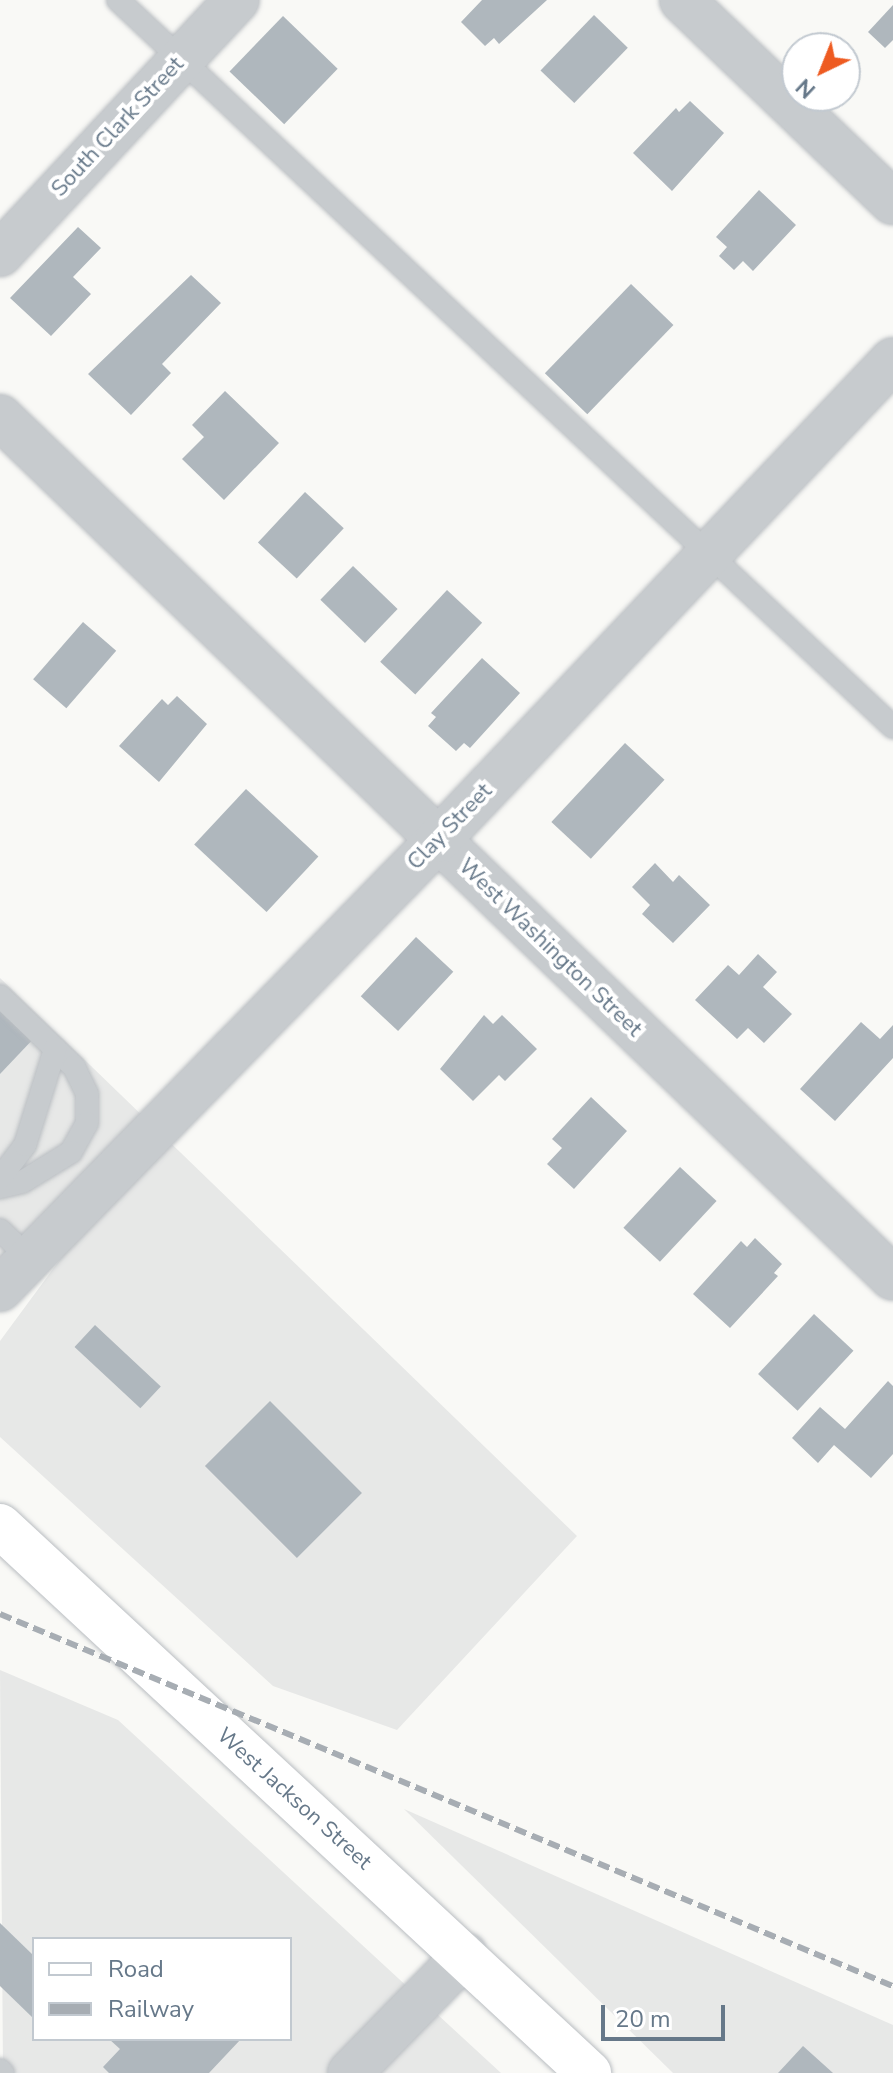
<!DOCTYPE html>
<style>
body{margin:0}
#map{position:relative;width:893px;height:2073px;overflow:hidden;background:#f9f9f6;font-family:"Nunito Sans",sans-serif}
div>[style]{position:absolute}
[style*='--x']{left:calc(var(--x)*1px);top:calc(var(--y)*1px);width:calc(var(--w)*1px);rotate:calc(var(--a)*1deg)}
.built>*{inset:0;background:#e7e8e7}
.building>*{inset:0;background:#afb7bd;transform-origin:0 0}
.roads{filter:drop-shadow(0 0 2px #babec2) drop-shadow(0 0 2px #babec2)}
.service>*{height:22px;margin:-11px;padding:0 11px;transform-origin:11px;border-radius:11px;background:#c7cbce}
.minor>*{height:44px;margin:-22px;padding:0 22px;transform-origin:22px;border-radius:22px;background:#c7cbce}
.primary>*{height:44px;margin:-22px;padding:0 22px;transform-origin:22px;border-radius:22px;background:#fff}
.rail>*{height:6px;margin-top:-3px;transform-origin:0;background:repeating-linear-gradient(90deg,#a7adb3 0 12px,transparent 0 18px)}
span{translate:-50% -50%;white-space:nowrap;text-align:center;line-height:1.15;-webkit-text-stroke:8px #fff;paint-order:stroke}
.street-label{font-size:22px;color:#667889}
.legend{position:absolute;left:32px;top:1937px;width:260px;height:104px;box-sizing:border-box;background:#fff;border:2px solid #c2c9d0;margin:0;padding:10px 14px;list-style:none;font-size:24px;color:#667889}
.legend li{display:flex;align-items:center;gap:16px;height:40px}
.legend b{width:40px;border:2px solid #c2c9d0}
.north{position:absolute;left:781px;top:32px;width:80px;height:80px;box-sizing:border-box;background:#fff;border:2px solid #c2c9d0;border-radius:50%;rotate:223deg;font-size:22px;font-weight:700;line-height:32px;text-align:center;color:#667889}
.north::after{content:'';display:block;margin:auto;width:28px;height:36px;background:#ee5b21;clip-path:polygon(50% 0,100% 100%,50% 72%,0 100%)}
.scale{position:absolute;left:601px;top:2005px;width:124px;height:36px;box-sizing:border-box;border:4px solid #667889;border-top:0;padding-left:10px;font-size:24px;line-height:28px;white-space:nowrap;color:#667889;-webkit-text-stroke:6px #fff;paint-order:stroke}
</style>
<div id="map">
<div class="built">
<i style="clip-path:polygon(0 978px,577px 1536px,397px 1730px,273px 1686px,0 1437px,0 1341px,153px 1133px,0 1267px)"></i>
<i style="clip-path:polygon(evenodd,0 1670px,118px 1720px,501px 2073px,3px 2073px,0 1670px,34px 1939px,290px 1939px,290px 2039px,34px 2039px,34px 1939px)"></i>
<i style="clip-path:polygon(404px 1809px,893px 2025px,893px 2073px,673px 2073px)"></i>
</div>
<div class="building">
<i style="clip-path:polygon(482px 0,547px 0,499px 44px,494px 38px,485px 46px,461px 22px)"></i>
<i style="clip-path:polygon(893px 5px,893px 40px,885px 48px,868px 32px)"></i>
<i style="left:594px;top:15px;width:47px;height:77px;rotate:44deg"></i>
<i style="left:283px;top:16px;width:76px;height:77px;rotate:44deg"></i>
<i style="clip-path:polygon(690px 101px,724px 133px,672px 191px,633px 153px,676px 108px,679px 112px)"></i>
<i style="clip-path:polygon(759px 190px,796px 225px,753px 271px,743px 261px,734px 270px,719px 256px,727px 247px,716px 237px)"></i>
<i style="clip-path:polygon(78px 227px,101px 248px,73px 277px,91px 294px,51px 336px,10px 298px)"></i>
<i style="clip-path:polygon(191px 275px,221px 303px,162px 364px,171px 373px,131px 415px,88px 374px)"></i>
<i style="left:631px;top:284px;width:59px;height:124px;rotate:44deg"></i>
<i style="clip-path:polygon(225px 391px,279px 443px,224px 500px,182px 459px,204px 437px,192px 425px)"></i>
<i style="left:305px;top:492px;width:53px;height:69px;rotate:43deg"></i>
<i style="left:353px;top:566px;width:62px;height:47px;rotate:44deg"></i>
<i style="left:447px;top:590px;width:48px;height:98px;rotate:43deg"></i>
<i style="left:83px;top:622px;width:44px;height:76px;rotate:41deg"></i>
<i style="clip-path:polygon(482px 658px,520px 693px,470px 748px,464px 743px,456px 751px,428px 726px,436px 717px,431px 713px)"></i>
<i style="clip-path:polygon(177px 696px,207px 724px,159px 782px,119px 746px,162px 699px,168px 705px)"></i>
<i style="left:625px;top:743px;width:54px;height:108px;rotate:43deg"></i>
<i style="left:246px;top:789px;width:99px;height:76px;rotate:43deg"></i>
<i style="clip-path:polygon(655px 863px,673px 882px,679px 875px,710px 905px,673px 943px,642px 914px,650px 905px,632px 887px)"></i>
<i style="left:416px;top:937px;width:51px;height:81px;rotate:43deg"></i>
<i style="clip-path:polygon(758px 954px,777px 972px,763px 987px,792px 1014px,764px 1043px,748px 1028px,737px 1039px,695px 1000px,728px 965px,739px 975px)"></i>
<i style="clip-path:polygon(0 1000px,37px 1035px,0 1074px)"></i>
<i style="clip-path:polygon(484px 1015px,493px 1024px,502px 1015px,537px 1049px,505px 1081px,499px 1075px,473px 1101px,440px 1069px)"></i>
<i style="clip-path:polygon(861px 1022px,880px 1039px,893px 1025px,893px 1058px,835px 1121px,800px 1089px)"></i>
<i style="clip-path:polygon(591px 1097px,627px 1131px,574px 1189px,547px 1164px,562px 1148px,552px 1139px)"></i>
<i style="left:680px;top:1167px;width:50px;height:83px;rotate:43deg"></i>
<i style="clip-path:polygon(755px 1238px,782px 1264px,774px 1273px,778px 1276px,730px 1328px,693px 1294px,741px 1241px,747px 1247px)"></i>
<i style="left:814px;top:1314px;width:54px;height:82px;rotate:43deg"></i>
<i style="left:95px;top:1325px;width:90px;height:30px;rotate:43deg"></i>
<i style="clip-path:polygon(888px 1381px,893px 1386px,893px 1454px,871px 1478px,834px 1445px,818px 1463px,792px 1438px,820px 1407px,845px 1429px)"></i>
<i style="left:270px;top:1401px;width:130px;height:92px;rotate:45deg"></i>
<i style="clip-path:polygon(0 1923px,34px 1956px,34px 2019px,0 1986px)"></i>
<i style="clip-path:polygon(109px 2039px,241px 2039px,209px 2073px,109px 2073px,103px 2067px,120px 2049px)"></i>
<i style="clip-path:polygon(803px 2046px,833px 2073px,778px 2073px)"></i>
</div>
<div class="roads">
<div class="service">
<i style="--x:118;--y:0;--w:1063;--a:43.17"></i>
<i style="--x:0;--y:996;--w:103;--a:43.8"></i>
<i style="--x:74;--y:1067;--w:30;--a:64"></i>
<i style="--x:87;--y:1094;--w:29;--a:90"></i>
<i style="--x:87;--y:1123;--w:33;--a:119"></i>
<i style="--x:71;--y:1152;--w:57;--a:148.5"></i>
<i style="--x:22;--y:1182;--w:23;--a:167"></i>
<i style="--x:0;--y:1178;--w:41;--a:-52.9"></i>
<i style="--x:25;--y:1145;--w:101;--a:-72.6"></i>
<i style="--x:0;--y:1230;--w:42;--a:44"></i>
<i style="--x:0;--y:2070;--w:4;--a:45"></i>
</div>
<div class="minor">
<i style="--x:682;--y:0;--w:292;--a:43.8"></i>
<i style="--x:0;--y:254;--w:347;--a:-47"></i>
<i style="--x:0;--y:417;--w:1240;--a:43.95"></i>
<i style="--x:0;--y:1289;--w:627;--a:-45.71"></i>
<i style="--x:438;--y:840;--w:661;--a:-46.53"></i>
<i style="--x:350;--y:2073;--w:165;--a:-45.7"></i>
</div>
<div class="primary">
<i style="--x:0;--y:1526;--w:804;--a:42.88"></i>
</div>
</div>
<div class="rail">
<i style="--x:0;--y:1614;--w:967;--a:22.62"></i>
</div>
<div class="street-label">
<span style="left:118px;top:127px;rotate:-47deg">South Clark Street</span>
<span style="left:450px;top:827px;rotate:-46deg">Clay Street</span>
<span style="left:550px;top:948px;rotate:44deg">West Washington Street</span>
<span style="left:294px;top:1799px;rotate:42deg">West Jackson Street</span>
</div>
<ul class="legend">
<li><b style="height:10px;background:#fff"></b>Road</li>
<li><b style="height:10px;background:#a7adb3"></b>Railway</li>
</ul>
<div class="north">N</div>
<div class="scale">20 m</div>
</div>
